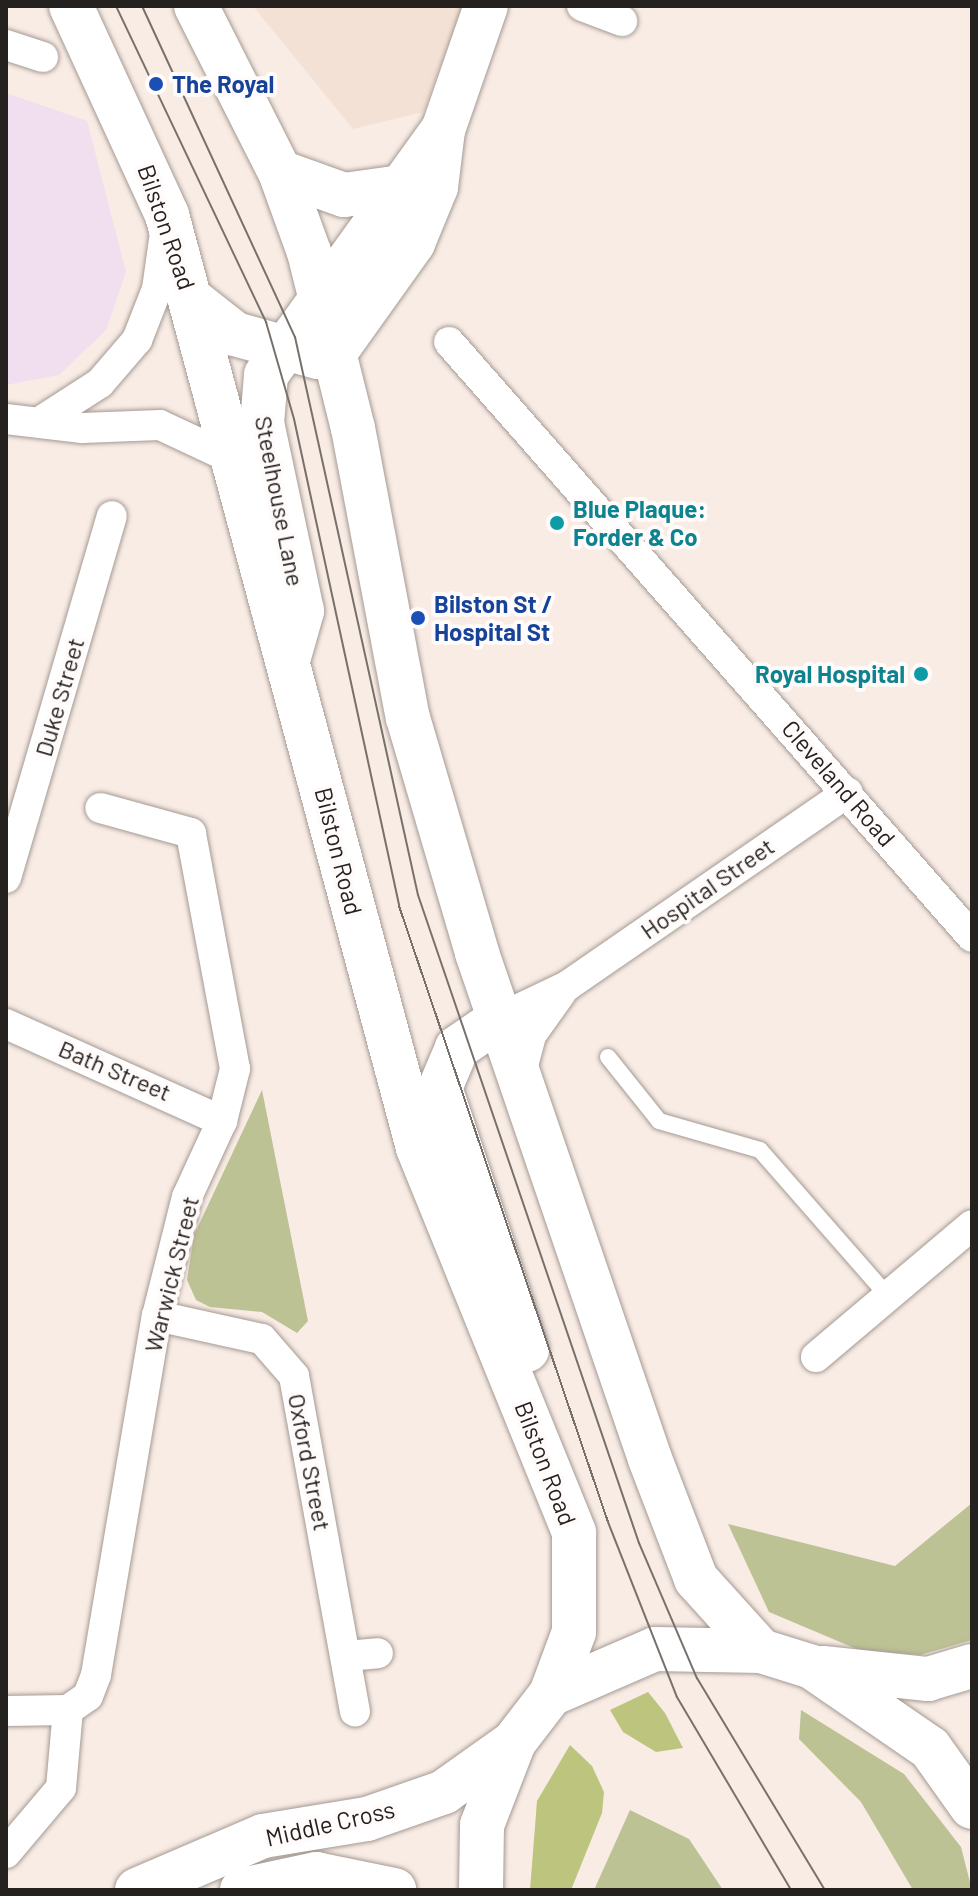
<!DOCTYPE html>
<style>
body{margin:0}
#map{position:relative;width:978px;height:1896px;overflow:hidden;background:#f8ece5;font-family:Barlow,sans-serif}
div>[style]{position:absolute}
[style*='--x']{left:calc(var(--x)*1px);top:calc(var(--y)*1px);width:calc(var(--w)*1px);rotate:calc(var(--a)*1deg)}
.built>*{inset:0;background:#f4e1d5}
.industrial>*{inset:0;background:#f1deee}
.green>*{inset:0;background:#bcc294}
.forest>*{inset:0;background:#bcc47d}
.roads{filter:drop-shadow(0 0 2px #a59a93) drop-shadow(0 0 2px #a59a93)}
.lane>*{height:16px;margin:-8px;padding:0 8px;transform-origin:8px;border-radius:8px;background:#fff}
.street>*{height:30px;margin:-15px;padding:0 15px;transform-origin:15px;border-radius:15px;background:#fff}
.secondary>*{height:44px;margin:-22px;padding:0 22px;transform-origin:22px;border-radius:22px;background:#fff}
.highway>*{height:44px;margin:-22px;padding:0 22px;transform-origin:22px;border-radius:22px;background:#fff}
.tram>*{height:2px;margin:-1px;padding:0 1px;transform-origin:1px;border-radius:1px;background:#77706b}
.dots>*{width:22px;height:22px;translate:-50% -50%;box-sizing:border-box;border:4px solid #fefbfa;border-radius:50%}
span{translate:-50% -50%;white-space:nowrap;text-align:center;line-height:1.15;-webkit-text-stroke:8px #fefbfa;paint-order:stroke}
.transit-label{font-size:24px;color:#164399;font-weight:700}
.left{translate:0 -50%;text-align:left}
.street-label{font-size:24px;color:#25211e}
.culture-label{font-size:24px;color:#0d838f;font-weight:700}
.right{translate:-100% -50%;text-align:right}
.frame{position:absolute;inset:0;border:8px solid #25211e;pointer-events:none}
</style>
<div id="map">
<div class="built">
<i style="clip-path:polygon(253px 6px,463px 6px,423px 112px,353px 129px)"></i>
</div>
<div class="industrial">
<i style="clip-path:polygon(6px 93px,87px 121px,126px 272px,106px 330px,59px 375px,6px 385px)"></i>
</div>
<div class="green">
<i style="clip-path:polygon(262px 1090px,308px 1321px,297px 1333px,262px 1312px,210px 1307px,196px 1300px,187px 1280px,194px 1235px)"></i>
<i style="clip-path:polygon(972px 1503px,972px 1640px,920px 1655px,859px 1650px,769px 1612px,728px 1524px,895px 1566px)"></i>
<i style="clip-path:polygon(801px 1710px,904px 1774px,961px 1847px,972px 1890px,913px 1890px,861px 1802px,799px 1739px)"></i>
<i style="clip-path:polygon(630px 1810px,689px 1839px,723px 1890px,594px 1890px)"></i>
</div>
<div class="forest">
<i style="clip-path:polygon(648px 1692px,665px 1713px,683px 1748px,656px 1752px,623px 1732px,610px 1710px)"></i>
<i style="clip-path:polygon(570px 1745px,592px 1766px,604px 1792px,602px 1813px,571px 1890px,530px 1890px,537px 1801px)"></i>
</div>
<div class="roads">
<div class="lane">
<i style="--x:608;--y:1057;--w:82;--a:51.4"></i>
<i style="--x:659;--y:1121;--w:105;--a:16"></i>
<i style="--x:760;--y:1150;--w:194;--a:48.8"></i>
</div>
<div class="street">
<i style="--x:582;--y:6;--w:43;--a:20.6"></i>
<i style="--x:6;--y:45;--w:39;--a:18"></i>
<i style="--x:449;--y:342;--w:792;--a:48.68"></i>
<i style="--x:6;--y:419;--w:77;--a:6.8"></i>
<i style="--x:82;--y:428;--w:78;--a:-2.2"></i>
<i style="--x:160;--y:425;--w:83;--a:25"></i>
<i style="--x:41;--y:421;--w:70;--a:-32.8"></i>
<i style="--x:100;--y:383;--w:57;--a:-49.3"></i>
<i style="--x:137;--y:340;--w:55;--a:-68.6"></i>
<i style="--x:157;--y:289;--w:57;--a:-81.9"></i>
<i style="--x:6;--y:878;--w:377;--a:-73.7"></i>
<i style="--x:502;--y:1017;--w:72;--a:-25.5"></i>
<i style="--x:567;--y:986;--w:341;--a:-34.6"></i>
<i style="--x:6;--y:1024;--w:237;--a:24.2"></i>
<i style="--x:521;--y:1073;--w:39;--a:-75"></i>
<i style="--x:531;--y:1035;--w:52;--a:-54.5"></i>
<i style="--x:157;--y:1316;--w:107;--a:12.4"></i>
<i style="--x:262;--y:1339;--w:49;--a:49.1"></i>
<i style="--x:294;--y:1376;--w:341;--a:79.7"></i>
<i style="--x:816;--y:1357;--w:204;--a:-40.2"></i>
<i style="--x:346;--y:1656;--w:32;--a:-5"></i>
<i style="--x:6;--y:1711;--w:62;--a:-0.9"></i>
<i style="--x:68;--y:1710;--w:24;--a:-35"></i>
<i style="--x:88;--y:1696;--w:22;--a:-69"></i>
<i style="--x:96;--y:1675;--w:364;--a:-80.4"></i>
<i style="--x:157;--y:1316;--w:123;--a:-75.9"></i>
<i style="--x:187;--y:1197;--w:84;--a:-65.3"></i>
<i style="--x:222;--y:1121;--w:54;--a:-76"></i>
<i style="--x:235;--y:1069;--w:240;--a:-100.6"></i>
<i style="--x:191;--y:833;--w:94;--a:-164.6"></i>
<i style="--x:6;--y:1853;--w:85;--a:-49.8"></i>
<i style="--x:61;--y:1788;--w:78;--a:-84.9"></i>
</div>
<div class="secondary">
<i style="--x:280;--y:172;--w:68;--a:19.8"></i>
<i style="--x:344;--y:195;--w:58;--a:-8"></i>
<i style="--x:192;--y:300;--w:55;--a:38.3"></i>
<i style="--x:235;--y:334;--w:86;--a:15.5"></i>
<i style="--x:318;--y:357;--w:19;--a:-18"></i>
<i style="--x:336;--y:351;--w:133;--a:-54.5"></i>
<i style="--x:413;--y:243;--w:61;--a:-67.7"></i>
<i style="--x:436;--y:187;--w:57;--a:-83"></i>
<i style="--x:443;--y:130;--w:131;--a:-70.9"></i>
<i style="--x:289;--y:657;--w:48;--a:-74.2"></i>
<i style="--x:302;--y:611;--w:192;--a:-102"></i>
<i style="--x:262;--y:423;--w:48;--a:-85.2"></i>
<i style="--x:266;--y:375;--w:302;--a:-54.2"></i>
</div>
<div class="highway">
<i style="--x:71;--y:6;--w:230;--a:65.3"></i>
<i style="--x:167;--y:215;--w:966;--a:74.94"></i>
<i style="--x:418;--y:1148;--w:415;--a:67.9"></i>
<i style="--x:574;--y:1533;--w:99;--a:90"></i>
<i style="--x:574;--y:1632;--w:66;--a:110.4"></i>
<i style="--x:196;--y:6;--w:186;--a:63.2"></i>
<i style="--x:280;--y:172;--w:85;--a:70.1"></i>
<i style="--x:309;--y:252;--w:181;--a:76"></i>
<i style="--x:353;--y:428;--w:295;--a:79.3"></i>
<i style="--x:408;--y:718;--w:245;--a:73.6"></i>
<i style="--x:477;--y:953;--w:535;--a:71.12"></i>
<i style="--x:650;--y:1459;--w:129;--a:69"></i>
<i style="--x:696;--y:1579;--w:97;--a:47.9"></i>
<i style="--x:502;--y:1017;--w:55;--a:145.4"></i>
<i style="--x:457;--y:1048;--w:43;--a:113"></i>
<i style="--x:440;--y:1088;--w:276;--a:71.6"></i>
<i style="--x:823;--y:1668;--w:106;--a:6"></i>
<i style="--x:928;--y:1679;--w:46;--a:-16.5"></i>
<i style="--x:137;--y:1890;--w:137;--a:-23.2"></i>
<i style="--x:263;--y:1836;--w:105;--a:-9.3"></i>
<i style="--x:367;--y:1819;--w:82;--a:-19.3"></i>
<i style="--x:444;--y:1792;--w:86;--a:-35.5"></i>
<i style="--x:242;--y:1890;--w:76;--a:-12.2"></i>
<i style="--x:316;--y:1874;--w:80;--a:11.6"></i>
<i style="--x:481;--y:1890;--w:65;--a:-89.1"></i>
<i style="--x:482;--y:1825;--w:89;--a:-68.9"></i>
<i style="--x:514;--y:1742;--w:61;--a:-52.4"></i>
<i style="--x:551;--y:1694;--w:113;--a:-23.4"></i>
<i style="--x:655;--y:1649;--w:106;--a:1.1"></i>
<i style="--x:761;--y:1651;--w:53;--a:17.4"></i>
<i style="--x:812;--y:1667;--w:143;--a:34.5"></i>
<i style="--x:930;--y:1748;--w:72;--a:54.6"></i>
</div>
</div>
<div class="tram">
<i style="--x:116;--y:6;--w:350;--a:64.6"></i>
<i style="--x:266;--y:322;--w:101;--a:73.9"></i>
<i style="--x:294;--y:419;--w:498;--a:77.8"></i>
<i style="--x:399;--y:906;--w:650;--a:71.26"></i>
<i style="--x:608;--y:1522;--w:188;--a:68.5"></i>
<i style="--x:677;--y:1697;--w:224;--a:59.4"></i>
<i style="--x:142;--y:6;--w:365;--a:65.2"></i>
<i style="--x:295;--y:337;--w:571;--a:77.57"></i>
<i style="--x:418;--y:895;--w:685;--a:71.17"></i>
<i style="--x:639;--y:1543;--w:147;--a:66.8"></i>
<i style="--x:697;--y:1678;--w:248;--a:58.9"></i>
</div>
<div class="dots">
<i style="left:156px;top:84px;background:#1a4fb4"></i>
<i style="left:557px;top:523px;background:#0f9aa8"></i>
<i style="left:418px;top:618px;background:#1a4fb4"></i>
<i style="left:921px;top:674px;background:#0f9aa8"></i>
</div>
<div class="transit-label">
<span class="left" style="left:172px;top:84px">The Royal</span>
<span class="left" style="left:434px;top:618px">Bilston St /<br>Hospital St</span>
</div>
<div class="street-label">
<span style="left:167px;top:227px;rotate:71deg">Bilston Road</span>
<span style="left:280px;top:501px;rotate:79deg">Steelhouse Lane</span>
<span style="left:59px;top:697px;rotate:-74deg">Duke Street</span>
<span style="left:839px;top:783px;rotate:49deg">Cleveland Road</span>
<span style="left:339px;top:851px;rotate:76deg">Bilston Road</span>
<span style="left:707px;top:888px;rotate:-35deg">Hospital Street</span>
<span style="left:115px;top:1070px;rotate:23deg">Bath Street</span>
<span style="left:171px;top:1274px;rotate:-76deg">Warwick Street</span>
<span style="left:310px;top:1462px;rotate:79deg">Oxford Street</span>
<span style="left:546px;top:1463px;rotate:69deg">Bilston Road</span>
<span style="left:330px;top:1823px;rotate:-13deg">Middle Cross</span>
</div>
<div class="culture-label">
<span class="left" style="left:573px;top:523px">Blue Plaque:<br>Forder &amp; Co</span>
<span class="right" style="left:905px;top:674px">Royal Hospital</span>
</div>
<div class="frame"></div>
</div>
